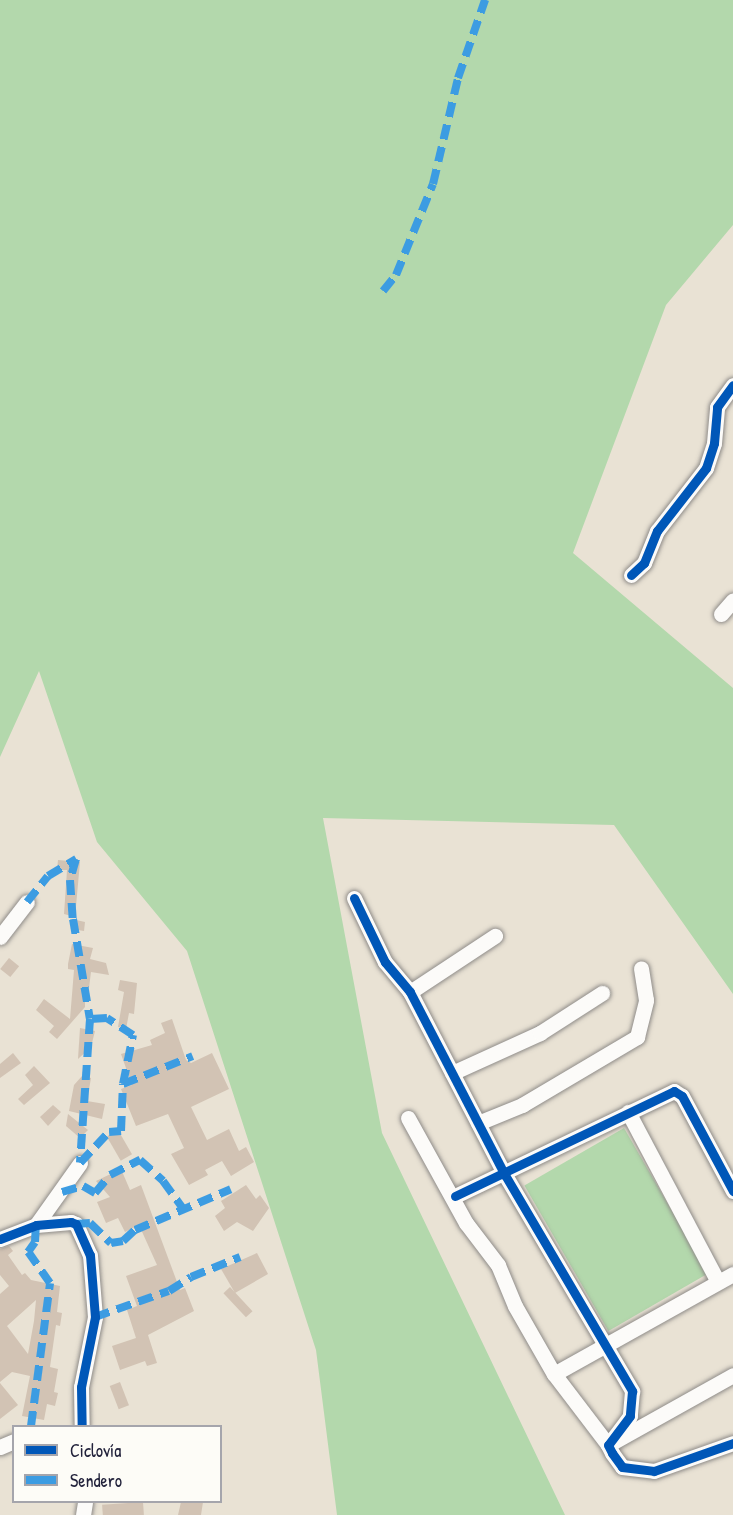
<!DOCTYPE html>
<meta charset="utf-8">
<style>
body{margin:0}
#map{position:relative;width:733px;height:1515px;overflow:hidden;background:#e9e2d4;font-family:"Patrick Hand",sans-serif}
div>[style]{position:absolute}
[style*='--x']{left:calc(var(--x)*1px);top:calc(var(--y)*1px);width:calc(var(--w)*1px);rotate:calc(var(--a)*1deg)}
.green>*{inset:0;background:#b3d8ac;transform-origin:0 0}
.building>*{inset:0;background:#d2c3b4;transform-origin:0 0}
.roads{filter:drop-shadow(0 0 2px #8f8c89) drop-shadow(0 0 2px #8f8c89)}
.minor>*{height:15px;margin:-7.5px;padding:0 7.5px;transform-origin:7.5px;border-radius:7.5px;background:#fcfbf9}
.quiet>*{height:8px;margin-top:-4px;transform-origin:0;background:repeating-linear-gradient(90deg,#3c9ce2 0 15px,transparent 0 23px)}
.cycleway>*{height:9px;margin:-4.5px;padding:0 4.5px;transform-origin:4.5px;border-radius:4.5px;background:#0057b8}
span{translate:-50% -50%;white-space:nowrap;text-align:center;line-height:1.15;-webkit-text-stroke:4.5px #fdfcf7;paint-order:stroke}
.legend{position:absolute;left:12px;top:1425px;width:210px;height:78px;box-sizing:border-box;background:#fdfcf7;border:2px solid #a5a5ac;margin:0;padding:8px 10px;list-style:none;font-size:18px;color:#22223b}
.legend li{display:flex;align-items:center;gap:12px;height:30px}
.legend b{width:30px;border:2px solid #a5a5ac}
</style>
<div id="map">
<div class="green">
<i style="clip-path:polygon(0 0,733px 0,733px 225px,666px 305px,573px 553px,733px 688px,733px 994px,614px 825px,323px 818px,382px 1133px,565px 1515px,337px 1515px,316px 1350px,187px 951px,97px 842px,39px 671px,0 757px)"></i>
<i style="left:624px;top:1128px;width:168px;height:115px;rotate:60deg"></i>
</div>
<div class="building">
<i style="clip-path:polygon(58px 860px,80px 862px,75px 917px,64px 914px,67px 870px,57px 870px)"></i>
<i style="clip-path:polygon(72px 919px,85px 922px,84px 931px,71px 929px)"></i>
<i style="clip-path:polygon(72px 944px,93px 948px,90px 959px,106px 963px,109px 975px,91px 972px,89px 988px,85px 987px,85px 1007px,57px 1039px,49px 1032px,54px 1026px,36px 1010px,44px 999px,70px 1019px,74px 970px,68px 969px,68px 964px)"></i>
<i style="left:9px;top:958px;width:13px;height:14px;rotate:39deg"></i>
<i style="clip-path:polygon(120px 980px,137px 983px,134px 1014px,129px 1013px,126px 1029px,118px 1027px,124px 992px,118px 990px)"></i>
<i style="clip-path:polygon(172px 1019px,186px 1060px,191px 1063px,212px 1053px,229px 1089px,191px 1107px,207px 1140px,229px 1129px,239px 1151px,246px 1147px,254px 1162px,231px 1176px,222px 1161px,205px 1170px,208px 1175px,189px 1185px,171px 1154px,184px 1148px,168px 1114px,136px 1126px,121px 1089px,132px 1085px,121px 1054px,152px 1045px,150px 1040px,165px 1033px,161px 1023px)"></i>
<i style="clip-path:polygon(80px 1028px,95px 1031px,91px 1047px,78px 1059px)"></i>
<i style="clip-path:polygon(13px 1053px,21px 1063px,0 1078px,0 1064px)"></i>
<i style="clip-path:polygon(34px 1066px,50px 1083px,24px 1105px,18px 1099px,33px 1085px,25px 1075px)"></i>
<i style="clip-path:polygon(82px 1076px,91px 1078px,87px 1101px,105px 1104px,102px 1119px,69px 1111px,74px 1085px)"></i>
<i style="clip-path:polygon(53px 1105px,61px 1112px,48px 1126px,40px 1117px)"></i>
<i style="clip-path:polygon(68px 1114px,88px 1130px,80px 1138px,66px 1126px)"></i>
<i style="left:118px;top:1130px;width:28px;height:13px;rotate:60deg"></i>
<i style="clip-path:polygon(121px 1169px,130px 1190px,141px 1185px,180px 1290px,185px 1288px,194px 1311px,148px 1335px,157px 1363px,147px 1366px,145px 1361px,120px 1370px,112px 1346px,136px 1338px,127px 1310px,137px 1306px,126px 1276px,157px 1265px,139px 1225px,125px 1232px,118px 1218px,106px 1223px,97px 1202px,110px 1197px,96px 1181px)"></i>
<i style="clip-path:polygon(246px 1185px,256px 1199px,260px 1195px,269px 1208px,253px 1231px,237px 1222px,224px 1231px,215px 1216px,225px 1208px,221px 1201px)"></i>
<i style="clip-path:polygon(evenodd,9px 1246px,13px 1251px,8px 1255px,22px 1275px,25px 1273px,31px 1280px,60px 1286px,57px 1312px,62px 1313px,60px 1326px,56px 1325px,50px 1367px,58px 1369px,54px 1392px,58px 1393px,55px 1406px,47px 1404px,44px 1420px,22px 1416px,30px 1376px,12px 1372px,0 1382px,0 1294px,9px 1286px,0 1275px,0 1249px,9px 1246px,36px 1300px,34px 1321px,28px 1354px,7px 1326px,36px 1300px)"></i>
<i style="clip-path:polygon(257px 1253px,268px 1274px,235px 1293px,221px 1269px)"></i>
<i style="left:230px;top:1287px;width:33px;height:9px;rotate:47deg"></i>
<i style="left:120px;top:1382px;width:25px;height:11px;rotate:69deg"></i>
<i style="clip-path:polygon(0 1383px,18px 1405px,0 1419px)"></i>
<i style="left:143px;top:1502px;width:13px;height:41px;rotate:86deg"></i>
<i style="clip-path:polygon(181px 1502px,203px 1502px,201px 1515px,178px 1515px)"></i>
</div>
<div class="roads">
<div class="minor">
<i style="--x:631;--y:575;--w:18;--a:-43"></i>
<i style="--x:644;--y:563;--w:35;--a:-68"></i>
<i style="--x:657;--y:531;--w:80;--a:-52.1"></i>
<i style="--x:706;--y:468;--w:26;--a:-72"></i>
<i style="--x:714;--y:443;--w:36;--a:-85"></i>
<i style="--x:717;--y:407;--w:27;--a:-54"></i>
<i style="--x:721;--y:614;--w:18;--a:-49"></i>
<i style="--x:354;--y:898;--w:71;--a:64.2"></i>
<i style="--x:385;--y:962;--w:39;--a:50"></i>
<i style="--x:410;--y:992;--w:206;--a:62.6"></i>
<i style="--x:505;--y:1175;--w:251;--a:59.5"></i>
<i style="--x:632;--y:1391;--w:25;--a:95"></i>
<i style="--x:630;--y:1416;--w:36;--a:127"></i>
<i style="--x:608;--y:1445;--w:9;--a:63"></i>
<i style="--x:612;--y:1453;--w:17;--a:54"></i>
<i style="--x:622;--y:1467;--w:32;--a:7"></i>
<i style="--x:654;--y:1471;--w:84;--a:-19.5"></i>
<i style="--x:0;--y:937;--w:44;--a:-52.4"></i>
<i style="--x:410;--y:992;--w:102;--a:-33.4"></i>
<i style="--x:452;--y:1073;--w:97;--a:-24.4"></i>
<i style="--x:540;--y:1033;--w:74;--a:-32.8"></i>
<i style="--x:628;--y:1112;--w:192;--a:62.1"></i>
<i style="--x:408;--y:1118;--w:120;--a:61.1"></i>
<i style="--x:466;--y:1223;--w:53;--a:52.7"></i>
<i style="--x:498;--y:1265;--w:44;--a:67.5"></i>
<i style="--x:515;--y:1306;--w:78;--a:60.2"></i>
<i style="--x:554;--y:1374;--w:89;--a:52.7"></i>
<i style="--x:608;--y:1445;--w:143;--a:-29.2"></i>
<i style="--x:478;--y:1123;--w:48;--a:-22.2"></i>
<i style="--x:522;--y:1105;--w:134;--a:-30.6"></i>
<i style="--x:637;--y:1037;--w:38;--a:-76"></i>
<i style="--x:646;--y:1000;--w:32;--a:-99"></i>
<i style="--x:455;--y:1196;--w:243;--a:-25.6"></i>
<i style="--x:674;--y:1091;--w:9;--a:32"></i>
<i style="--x:682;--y:1096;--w:108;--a:61.8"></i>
<i style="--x:36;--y:1225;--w:76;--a:-54.6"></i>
<i style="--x:0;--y:1239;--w:39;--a:-21"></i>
<i style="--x:36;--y:1225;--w:35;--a:-5"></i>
<i style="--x:71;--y:1222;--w:5;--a:22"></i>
<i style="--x:76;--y:1224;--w:34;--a:66"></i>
<i style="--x:90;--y:1255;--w:62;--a:85.4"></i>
<i style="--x:95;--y:1317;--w:71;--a:101.3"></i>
<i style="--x:81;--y:1387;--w:39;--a:89"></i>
<i style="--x:554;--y:1374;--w:205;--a:-29.2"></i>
<i style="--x:0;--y:1447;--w:15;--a:-23"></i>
<i style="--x:83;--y:1515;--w:13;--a:-81"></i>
</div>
</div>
<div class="quiet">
<i style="--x:383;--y:291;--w:21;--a:-51"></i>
<i style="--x:396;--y:275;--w:98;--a:-67.9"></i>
<i style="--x:433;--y:184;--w:109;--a:-76.7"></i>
<i style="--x:458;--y:78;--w:83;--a:-70.9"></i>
<i style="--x:76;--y:859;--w:22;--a:106"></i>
<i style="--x:70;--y:880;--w:39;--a:86"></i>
<i style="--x:73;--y:919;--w:101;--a:80.4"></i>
<i style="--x:90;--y:1019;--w:144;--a:94"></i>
<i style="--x:27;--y:902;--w:33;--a:-51"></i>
<i style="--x:48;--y:876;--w:33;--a:-31"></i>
<i style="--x:123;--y:1084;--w:75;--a:-21.8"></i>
<i style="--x:80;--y:1163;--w:42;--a:-46.9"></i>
<i style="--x:109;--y:1132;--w:12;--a:-5"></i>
<i style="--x:121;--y:1131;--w:47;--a:-87.6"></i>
<i style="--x:123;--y:1084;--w:50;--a:-78.5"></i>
<i style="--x:133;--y:1035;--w:31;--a:-147"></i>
<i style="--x:107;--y:1018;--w:17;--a:177"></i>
<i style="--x:62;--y:1192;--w:22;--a:-16"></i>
<i style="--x:83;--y:1186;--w:14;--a:30"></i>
<i style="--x:95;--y:1193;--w:23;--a:-50"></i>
<i style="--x:110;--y:1175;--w:34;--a:-27"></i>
<i style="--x:140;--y:1160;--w:31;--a:42"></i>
<i style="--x:163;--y:1181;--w:34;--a:54"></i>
<i style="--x:76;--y:1224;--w:14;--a:-4"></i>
<i style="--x:90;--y:1223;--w:29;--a:44"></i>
<i style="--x:111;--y:1243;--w:12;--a:-9"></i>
<i style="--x:123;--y:1241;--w:16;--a:-43"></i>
<i style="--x:135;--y:1230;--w:104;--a:-23.1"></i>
<i style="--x:95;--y:1317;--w:78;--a:-19.4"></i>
<i style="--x:169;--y:1291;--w:26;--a:-32"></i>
<i style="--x:191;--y:1277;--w:53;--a:-22.2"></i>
<i style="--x:31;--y:1426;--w:144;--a:-82.4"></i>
<i style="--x:50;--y:1283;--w:38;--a:-125"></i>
<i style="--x:28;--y:1252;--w:12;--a:-55"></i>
<i style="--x:35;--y:1242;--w:17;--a:-87"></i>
</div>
<div class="cycleway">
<i style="--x:631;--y:575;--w:18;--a:-43"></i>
<i style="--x:644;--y:563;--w:35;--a:-68"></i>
<i style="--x:657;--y:531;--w:80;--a:-52.1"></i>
<i style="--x:706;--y:468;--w:26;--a:-72"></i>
<i style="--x:714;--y:443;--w:36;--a:-85"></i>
<i style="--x:717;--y:407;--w:27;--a:-54"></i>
<i style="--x:354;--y:898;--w:71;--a:64.2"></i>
<i style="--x:385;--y:962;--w:39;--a:50"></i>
<i style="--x:410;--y:992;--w:206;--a:62.6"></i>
<i style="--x:505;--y:1175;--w:251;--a:59.5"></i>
<i style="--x:632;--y:1391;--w:25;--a:95"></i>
<i style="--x:630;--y:1416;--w:36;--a:127"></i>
<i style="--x:608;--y:1445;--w:9;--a:63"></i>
<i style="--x:612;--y:1453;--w:17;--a:54"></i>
<i style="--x:622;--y:1467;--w:32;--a:7"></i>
<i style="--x:654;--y:1471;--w:84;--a:-19.5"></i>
<i style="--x:455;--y:1196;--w:243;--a:-25.6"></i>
<i style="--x:674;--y:1091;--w:9;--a:32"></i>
<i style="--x:682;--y:1096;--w:108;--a:61.8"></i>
<i style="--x:0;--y:1239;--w:39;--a:-21"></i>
<i style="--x:36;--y:1225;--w:35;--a:-5"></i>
<i style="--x:71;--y:1222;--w:5;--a:22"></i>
<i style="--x:76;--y:1224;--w:34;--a:66"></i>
<i style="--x:90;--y:1255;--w:62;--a:85.4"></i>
<i style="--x:95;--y:1317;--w:71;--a:101.3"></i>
<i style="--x:81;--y:1387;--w:39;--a:89"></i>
</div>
<ul class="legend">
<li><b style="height:8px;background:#0057b8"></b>Ciclovía</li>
<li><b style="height:8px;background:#3c9ce2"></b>Sendero</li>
</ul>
</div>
